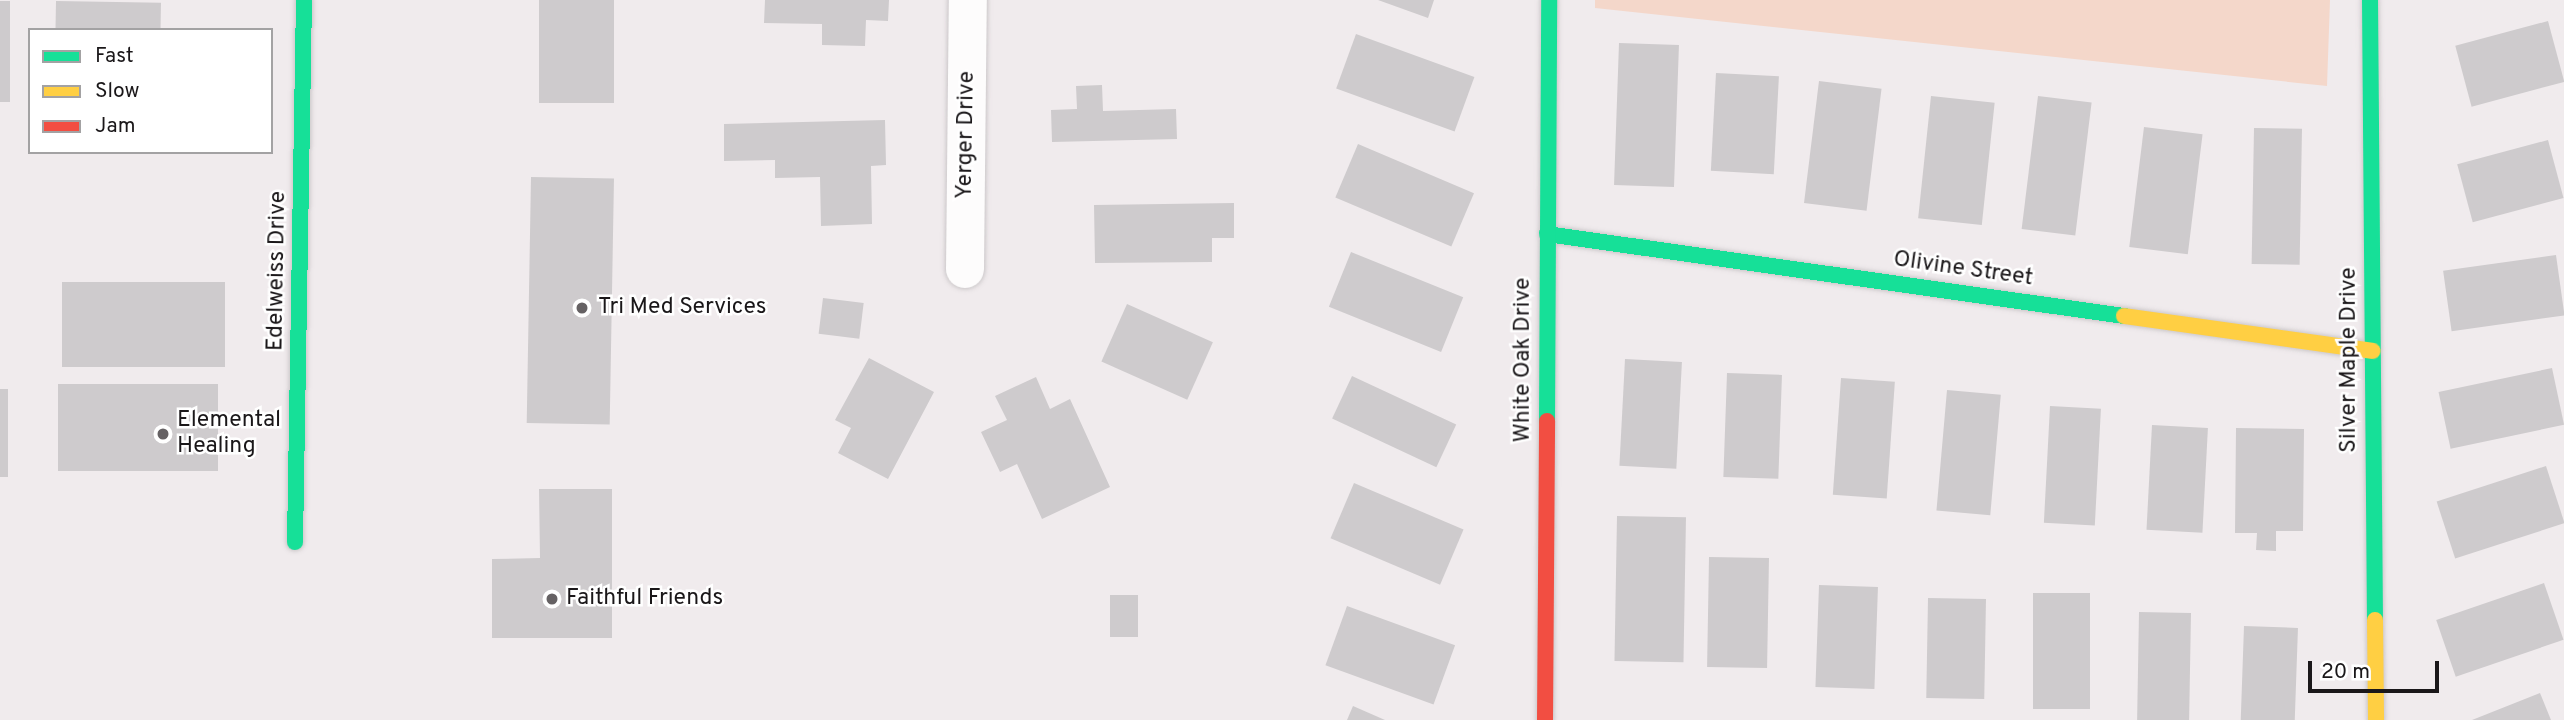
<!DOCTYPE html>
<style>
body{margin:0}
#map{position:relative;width:2564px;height:720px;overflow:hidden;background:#f0ebed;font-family:Overpass,sans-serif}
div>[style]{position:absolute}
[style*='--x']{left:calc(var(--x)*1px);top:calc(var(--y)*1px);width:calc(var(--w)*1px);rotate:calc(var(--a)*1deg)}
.green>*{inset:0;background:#f4d7ca}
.building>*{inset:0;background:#cecbcd;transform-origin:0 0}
.roads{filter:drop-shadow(0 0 2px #ccc8ca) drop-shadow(0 0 2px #ccc8ca)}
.street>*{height:38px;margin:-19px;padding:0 19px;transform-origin:19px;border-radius:19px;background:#fdfcfc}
.fast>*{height:16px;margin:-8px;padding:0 8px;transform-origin:8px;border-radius:8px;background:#16e098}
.slow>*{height:16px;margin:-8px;padding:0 8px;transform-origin:8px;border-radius:8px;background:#ffcf43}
.jam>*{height:16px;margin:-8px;padding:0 8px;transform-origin:8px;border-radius:8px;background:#f24e42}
.dots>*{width:19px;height:19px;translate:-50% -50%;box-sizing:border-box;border:4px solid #fff;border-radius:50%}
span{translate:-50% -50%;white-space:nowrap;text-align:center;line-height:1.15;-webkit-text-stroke:5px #fff;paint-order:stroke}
.street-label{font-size:23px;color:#1a1719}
.poi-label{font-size:23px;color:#1a1719}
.left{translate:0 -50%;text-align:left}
.legend{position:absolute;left:28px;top:28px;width:245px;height:126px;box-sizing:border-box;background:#fff;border:2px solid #a3a2a3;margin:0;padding:9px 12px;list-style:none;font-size:21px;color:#1a1719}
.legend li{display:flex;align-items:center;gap:14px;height:35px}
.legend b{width:35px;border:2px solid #a3a2a3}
.scale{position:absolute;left:2308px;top:661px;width:131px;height:32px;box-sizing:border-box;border:4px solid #1a1719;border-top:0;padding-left:9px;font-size:21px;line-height:24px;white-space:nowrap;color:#1a1719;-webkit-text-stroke:5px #fff;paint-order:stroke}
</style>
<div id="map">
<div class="green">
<i style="clip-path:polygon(1595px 0,2330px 0,2327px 86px,1595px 8px)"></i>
</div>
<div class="building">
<i style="left:539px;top:0;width:75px;height:103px"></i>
<i style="clip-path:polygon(765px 0,889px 0,888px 21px,866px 20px,865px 46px,822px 45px,822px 24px,764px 23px)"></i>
<i style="clip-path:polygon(1378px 0,1434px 0,1428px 18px)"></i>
<i style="left:0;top:1px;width:10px;height:101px"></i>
<i style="left:56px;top:1px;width:105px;height:29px;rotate:1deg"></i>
<i style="left:2548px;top:21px;width:63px;height:96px;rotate:75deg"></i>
<i style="left:1356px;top:34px;width:126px;height:58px;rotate:20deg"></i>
<i style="left:1619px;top:43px;width:60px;height:142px;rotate:2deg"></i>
<i style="left:1716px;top:73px;width:63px;height:98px;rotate:3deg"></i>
<i style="left:1819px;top:81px;width:63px;height:123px;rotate:7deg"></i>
<i style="clip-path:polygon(1102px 85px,1103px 111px,1176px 109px,1177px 139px,1052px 142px,1051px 110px,1077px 109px,1076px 86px)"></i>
<i style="left:1931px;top:96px;width:64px;height:123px;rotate:6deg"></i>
<i style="left:2038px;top:96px;width:54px;height:134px;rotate:7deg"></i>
<i style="clip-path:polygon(885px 120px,886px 165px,871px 166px,872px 224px,821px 226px,820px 177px,775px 178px,775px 160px,724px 161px,724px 124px)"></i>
<i style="left:2144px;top:127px;width:59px;height:121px;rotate:7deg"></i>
<i style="left:2254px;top:128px;width:48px;height:136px;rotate:1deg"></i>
<i style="left:2548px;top:140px;width:60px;height:94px;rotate:75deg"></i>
<i style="left:1358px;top:144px;width:126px;height:58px;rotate:23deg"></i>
<i style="left:531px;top:177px;width:83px;height:246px;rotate:1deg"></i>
<i style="clip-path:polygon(1234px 203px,1234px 238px,1212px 238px,1212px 262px,1095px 263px,1094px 205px)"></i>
<i style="left:1351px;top:252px;width:121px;height:59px;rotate:22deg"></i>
<i style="left:2556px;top:255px;width:61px;height:114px;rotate:82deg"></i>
<i style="left:62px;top:282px;width:163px;height:85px"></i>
<i style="left:823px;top:298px;width:41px;height:36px;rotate:7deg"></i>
<i style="left:1127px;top:304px;width:94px;height:63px;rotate:24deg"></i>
<i style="clip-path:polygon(869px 358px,934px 392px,888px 479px,838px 453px,851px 428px,835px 420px)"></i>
<i style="left:1625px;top:359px;width:57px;height:107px;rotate:3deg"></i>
<i style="left:2552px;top:368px;width:58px;height:116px;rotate:78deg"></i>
<i style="left:1727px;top:373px;width:55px;height:104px;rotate:2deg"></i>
<i style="left:1352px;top:376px;width:115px;height:47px;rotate:25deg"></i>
<i style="clip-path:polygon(1036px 377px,1050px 409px,1070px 399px,1110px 487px,1042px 519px,1017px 464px,1000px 472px,981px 432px,1007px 420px,995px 396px)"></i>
<i style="left:1841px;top:378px;width:54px;height:117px;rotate:4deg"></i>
<i style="left:58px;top:384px;width:160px;height:87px"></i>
<i style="left:0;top:389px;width:8px;height:88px"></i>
<i style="left:1947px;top:390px;width:54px;height:121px;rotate:5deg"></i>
<i style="left:2050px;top:406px;width:51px;height:117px;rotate:3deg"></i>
<i style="left:2152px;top:425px;width:56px;height:105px;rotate:3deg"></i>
<i style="clip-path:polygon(2236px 428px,2304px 429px,2303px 531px,2276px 531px,2276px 551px,2256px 550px,2257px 533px,2235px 533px)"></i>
<i style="left:2546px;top:466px;width:60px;height:115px;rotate:72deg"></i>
<i style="left:1354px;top:483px;width:119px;height:60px;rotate:23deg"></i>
<i style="clip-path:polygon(539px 489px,612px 489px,612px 638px,492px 638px,492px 559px,540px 558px)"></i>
<i style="left:1617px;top:516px;width:69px;height:145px;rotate:1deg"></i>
<i style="left:1709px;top:557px;width:60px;height:110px;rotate:1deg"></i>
<i style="left:2544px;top:583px;width:60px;height:114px;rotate:71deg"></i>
<i style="left:1819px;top:585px;width:59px;height:102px;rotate:2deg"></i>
<i style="left:2033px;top:593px;width:57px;height:116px"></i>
<i style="left:1110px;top:595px;width:28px;height:42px"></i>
<i style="left:1928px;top:598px;width:58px;height:100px;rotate:1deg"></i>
<i style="left:1347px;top:606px;width:115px;height:63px;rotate:20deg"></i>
<i style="left:2139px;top:612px;width:52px;height:108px;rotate:1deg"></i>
<i style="left:2244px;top:626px;width:54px;height:94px;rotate:2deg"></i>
<i style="clip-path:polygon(2540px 693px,2551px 720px,2472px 720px)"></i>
<i style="clip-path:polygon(1353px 706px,1385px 720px,1347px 720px)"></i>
</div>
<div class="roads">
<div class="street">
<i style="--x:965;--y:269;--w:269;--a:-89.4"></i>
</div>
<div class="fast">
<i style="--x:2370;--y:0;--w:620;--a:89.54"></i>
<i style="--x:1547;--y:234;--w:583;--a:8.09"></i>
<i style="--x:1547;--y:421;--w:421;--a:-89.7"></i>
<i style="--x:295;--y:542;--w:542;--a:-89.05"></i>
</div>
<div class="slow">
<i style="--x:2124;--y:316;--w:251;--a:8"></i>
<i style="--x:2375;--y:620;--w:100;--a:89.4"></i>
</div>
<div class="jam">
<i style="--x:1545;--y:720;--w:299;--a:-89.6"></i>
</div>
</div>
<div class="dots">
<i style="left:582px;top:308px;background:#656163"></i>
<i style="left:163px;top:434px;background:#656163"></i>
<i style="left:552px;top:599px;background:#656163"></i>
</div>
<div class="street-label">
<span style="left:967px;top:135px;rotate:-89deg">Yerger Drive</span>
<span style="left:1963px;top:270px;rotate:8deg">Olivine Street</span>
<span style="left:278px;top:271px;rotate:-89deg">Edelweiss Drive</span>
<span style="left:1524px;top:360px;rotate:-90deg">White Oak Drive</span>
<span style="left:2350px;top:360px;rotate:-90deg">Silver Maple Drive</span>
</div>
<div class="poi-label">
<span class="left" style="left:598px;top:308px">Tri Med Services</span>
<span class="left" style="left:177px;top:434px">Elemental<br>Healing</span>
<span class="left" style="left:566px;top:599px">Faithful Friends</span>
</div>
<ul class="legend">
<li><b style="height:9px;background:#16e098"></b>Fast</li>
<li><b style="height:9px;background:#ffcf43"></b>Slow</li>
<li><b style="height:9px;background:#f24e42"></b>Jam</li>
</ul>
<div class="scale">20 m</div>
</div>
